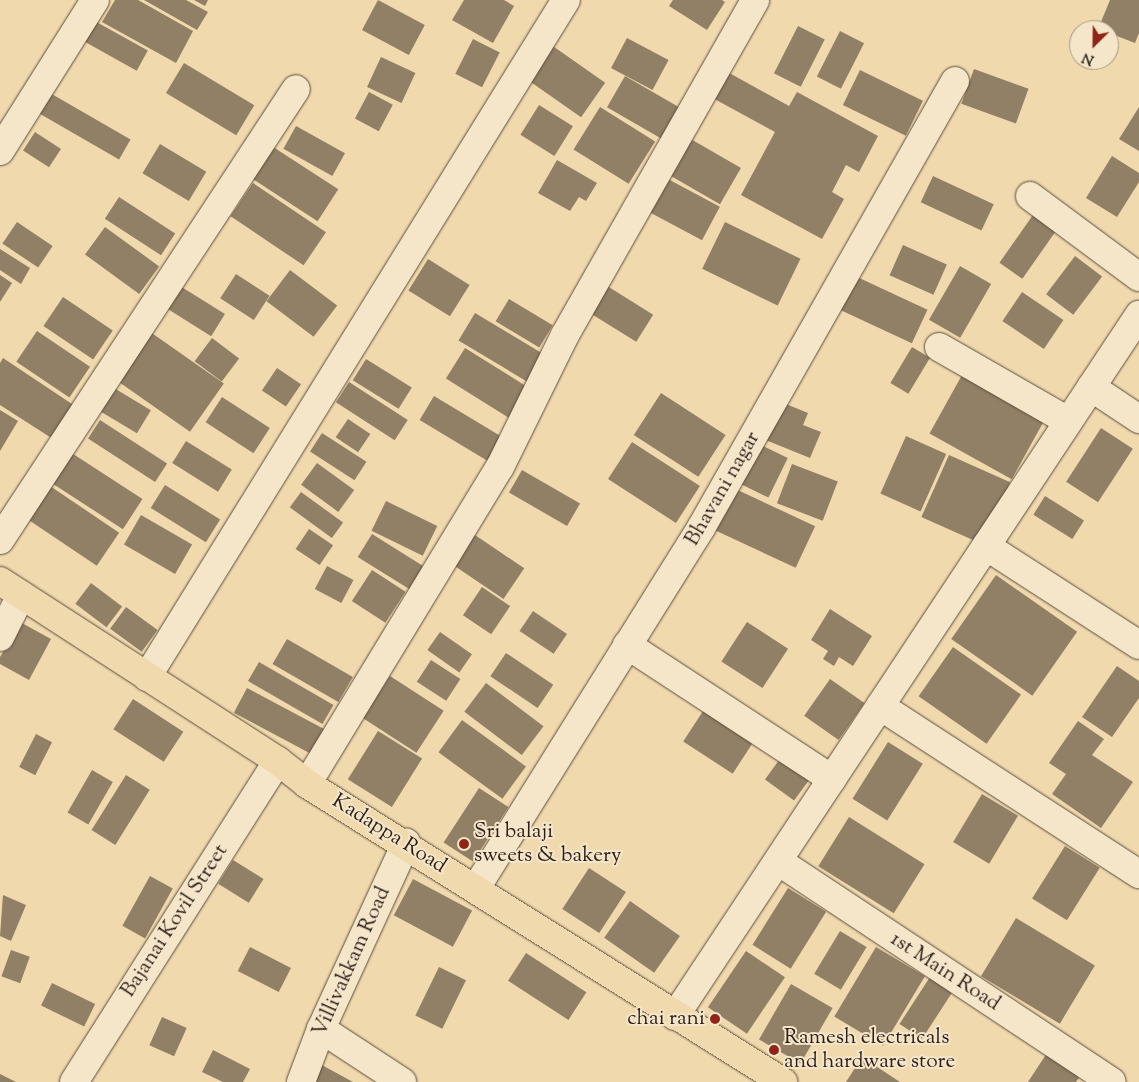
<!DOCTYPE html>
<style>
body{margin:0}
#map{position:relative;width:1139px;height:1082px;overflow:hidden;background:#f0d9ad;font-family:"Sorts Mill Goudy",serif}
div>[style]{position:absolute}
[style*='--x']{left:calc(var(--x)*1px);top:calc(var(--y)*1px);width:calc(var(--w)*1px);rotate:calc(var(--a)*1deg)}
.building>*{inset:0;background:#917f66;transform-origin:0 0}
.roads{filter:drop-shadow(0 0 1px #5c4d3e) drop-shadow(0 0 1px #5c4d3e)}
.minor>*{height:28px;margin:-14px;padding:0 14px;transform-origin:14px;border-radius:14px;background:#f5e6ca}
.major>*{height:28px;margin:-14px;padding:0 14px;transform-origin:14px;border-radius:14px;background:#f0d9ad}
.dots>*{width:14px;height:14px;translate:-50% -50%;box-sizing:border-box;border:2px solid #f5e6ca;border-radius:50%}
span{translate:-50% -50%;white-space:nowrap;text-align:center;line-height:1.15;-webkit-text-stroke:4px #f5e6ca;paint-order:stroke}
.street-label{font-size:21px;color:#2b1e19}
.poi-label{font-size:21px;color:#2b1e19}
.left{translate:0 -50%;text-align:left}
.right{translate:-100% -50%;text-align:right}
.north{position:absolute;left:1069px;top:20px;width:50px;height:50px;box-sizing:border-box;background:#f5e6ca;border:1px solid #a49683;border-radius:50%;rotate:203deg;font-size:14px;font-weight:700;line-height:20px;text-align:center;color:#2b1e19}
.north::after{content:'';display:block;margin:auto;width:18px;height:22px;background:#8f2418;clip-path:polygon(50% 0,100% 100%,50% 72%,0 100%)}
</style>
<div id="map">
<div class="building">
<i style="clip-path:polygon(115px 0,138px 0,193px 31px,176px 63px,102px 22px)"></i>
<i style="clip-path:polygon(144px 0,186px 0,208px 12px,197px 30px)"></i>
<i style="clip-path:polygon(194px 0,208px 0,205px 6px)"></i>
<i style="left:378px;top:0;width:53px;height:34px;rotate:28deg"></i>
<i style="clip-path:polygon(464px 0,504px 0,514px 6px,493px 43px,452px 20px)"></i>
<i style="clip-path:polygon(673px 0,722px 0,725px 2px,707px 30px,669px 6px)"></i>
<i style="clip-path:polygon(1110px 0,1139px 0,1139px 33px,1135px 43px,1109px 33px,1109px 30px,1098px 29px)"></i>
<i style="left:91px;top:19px;width:65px;height:23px;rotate:29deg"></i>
<i style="left:798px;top:26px;width:30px;height:53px;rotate:27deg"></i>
<i style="left:840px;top:31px;width:27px;height:51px;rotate:27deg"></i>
<i style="left:627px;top:38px;width:47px;height:34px;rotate:28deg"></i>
<i style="left:473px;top:39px;width:30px;height:39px;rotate:27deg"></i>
<i style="left:547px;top:42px;width:71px;height:42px;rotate:35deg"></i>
<i style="left:381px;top:57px;width:38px;height:33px;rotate:25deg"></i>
<i style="left:184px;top:63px;width:82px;height:35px;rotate:31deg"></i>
<i style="left:974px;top:69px;width:58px;height:37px;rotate:20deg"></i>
<i style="clip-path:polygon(724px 70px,789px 106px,797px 92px,878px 136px,859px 172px,846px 165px,832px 192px,844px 199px,822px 239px,741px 195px,775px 132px,709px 96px)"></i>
<i style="left:860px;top:70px;width:70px;height:39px;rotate:26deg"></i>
<i style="left:625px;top:76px;width:67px;height:36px;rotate:30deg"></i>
<i style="left:369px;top:92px;width:27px;height:30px;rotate:28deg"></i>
<i style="left:50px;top:93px;width:93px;height:23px;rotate:30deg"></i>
<i style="left:539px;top:105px;width:40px;height:35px;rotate:32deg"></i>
<i style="left:600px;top:107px;width:65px;height:50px;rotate:32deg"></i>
<i style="clip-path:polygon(1139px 107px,1139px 151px,1119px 139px)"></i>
<i style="left:296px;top:126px;width:56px;height:26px;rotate:29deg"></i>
<i style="left:35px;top:132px;width:31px;height:22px;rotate:33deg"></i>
<i style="left:689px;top:138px;width:60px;height:42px;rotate:30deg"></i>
<i style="left:267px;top:143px;width:85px;height:38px;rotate:33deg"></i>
<i style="left:160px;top:144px;width:54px;height:34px;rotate:31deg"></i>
<i style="clip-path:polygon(1112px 156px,1139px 173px,1139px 182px,1117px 217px,1086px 198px)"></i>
<i style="clip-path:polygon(557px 160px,597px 183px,586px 201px,579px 197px,570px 211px,538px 193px)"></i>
<i style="left:933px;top:176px;width:67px;height:29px;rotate:25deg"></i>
<i style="left:666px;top:178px;width:61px;height:38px;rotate:28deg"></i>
<i style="left:253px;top:183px;width:88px;height:40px;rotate:34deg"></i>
<i style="left:119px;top:197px;width:67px;height:26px;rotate:33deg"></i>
<i style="left:1035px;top:212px;width:28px;height:62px;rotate:35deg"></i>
<i style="left:17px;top:222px;width:43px;height:26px;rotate:34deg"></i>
<i style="left:725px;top:222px;width:84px;height:52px;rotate:26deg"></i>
<i style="left:105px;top:227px;width:67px;height:34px;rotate:36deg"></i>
<i style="left:903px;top:245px;width:48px;height:33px;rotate:24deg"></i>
<i style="clip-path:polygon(0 249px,30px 268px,21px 284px,0 270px)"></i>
<i style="left:1075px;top:256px;width:34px;height:48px;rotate:37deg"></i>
<i style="left:428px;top:259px;width:49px;height:37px;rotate:32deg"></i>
<i style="left:960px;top:266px;width:36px;height:62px;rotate:30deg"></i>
<i style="left:290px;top:270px;width:59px;height:39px;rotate:37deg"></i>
<i style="left:236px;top:274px;width:40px;height:29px;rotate:33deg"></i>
<i style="clip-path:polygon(0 275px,12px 283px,0 302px)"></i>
<i style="left:855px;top:276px;width:80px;height:37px;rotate:25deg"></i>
<i style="left:604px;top:284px;width:58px;height:32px;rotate:32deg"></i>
<i style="left:180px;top:286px;width:53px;height:26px;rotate:32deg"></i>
<i style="left:1022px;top:292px;width:50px;height:35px;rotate:34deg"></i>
<i style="left:63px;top:297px;width:60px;height:35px;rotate:34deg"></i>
<i style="left:509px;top:299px;width:51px;height:26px;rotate:31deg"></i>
<i style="left:475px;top:313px;width:87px;height:32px;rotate:31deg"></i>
<i style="left:146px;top:329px;width:95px;height:59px;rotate:35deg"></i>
<i style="left:37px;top:331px;width:64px;height:37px;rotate:34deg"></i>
<i style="left:212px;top:338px;width:34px;height:29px;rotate:37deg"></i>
<i style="left:912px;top:347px;width:21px;height:42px;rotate:31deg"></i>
<i style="left:465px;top:348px;width:74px;height:36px;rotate:32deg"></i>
<i style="clip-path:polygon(3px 358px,75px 406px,53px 439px,0 405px,0 363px)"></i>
<i style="left:366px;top:359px;width:54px;height:25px;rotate:32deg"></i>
<i style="left:277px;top:368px;width:29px;height:27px;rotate:34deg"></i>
<i style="left:962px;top:375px;width:94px;height:67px;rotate:29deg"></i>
<i style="left:349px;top:382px;width:70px;height:24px;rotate:33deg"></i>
<i style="left:114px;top:388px;width:43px;height:27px;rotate:31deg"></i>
<i style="left:661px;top:393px;width:77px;height:50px;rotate:33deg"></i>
<i style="left:434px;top:396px;width:81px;height:28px;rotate:31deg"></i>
<i style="left:222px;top:397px;width:57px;height:30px;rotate:33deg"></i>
<i style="clip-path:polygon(776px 400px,808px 413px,803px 425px,821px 432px,810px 458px,761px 438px)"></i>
<i style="clip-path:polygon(0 410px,18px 421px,0 451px)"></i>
<i style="left:348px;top:419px;width:27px;height:22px;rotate:34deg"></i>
<i style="left:100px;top:420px;width:80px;height:22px;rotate:33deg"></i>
<i style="left:1101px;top:428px;width:38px;height:64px;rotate:33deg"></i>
<i style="left:322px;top:433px;width:53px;height:22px;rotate:33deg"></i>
<i style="left:906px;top:436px;width:44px;height:63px;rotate:24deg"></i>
<i style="left:186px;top:441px;width:54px;height:26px;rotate:32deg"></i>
<i style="left:632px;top:442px;width:81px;height:44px;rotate:33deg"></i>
<i style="left:759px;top:444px;width:32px;height:44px;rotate:26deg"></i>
<i style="left:67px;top:450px;width:90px;height:36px;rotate:33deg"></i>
<i style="left:949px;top:455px;width:67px;height:68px;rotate:24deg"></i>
<i style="left:317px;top:463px;width:46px;height:27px;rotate:36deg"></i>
<i style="left:792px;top:464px;width:49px;height:42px;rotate:21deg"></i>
<i style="left:522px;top:470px;width:67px;height:26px;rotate:30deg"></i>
<i style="left:47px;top:484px;width:87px;height:40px;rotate:34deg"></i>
<i style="left:165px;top:485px;width:65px;height:27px;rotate:32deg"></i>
<i style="left:729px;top:486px;width:95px;height:46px;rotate:25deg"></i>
<i style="left:301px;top:492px;width:52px;height:19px;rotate:36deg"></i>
<i style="left:1045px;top:496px;width:46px;height:22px;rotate:32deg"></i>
<i style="left:386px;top:501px;width:57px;height:33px;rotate:26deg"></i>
<i style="left:141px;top:515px;width:59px;height:34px;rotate:30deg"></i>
<i style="left:309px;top:529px;width:29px;height:24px;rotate:34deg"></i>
<i style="left:472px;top:533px;width:63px;height:37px;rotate:34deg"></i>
<i style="left:372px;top:534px;width:65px;height:27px;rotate:32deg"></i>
<i style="left:327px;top:566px;width:30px;height:26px;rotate:28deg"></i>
<i style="left:372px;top:570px;width:40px;height:37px;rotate:33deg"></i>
<i style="left:996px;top:575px;width:99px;height:78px;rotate:35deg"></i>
<i style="left:91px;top:583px;width:39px;height:26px;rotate:37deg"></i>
<i style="left:482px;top:587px;width:34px;height:34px;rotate:34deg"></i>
<i style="left:126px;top:607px;width:39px;height:27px;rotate:36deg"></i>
<i style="clip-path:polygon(830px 609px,872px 636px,853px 666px,839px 657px,834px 666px,823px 659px,828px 651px,811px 640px)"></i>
<i style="left:533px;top:611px;width:41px;height:24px;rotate:34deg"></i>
<i style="clip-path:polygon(20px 622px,51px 639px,29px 680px,0 664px,0 657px)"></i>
<i style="left:747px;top:622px;width:49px;height:47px;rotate:33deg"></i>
<i style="left:440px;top:632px;width:39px;height:22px;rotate:35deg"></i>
<i style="left:287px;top:639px;width:76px;height:29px;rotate:30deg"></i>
<i style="left:953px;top:647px;width:83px;height:60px;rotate:35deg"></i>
<i style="left:506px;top:653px;width:57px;height:28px;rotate:34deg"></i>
<i style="left:431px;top:660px;width:35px;height:26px;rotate:33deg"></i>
<i style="left:259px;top:662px;width:86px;height:22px;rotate:30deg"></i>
<i style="clip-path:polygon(1117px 666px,1139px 681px,1139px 698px,1112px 737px,1082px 717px)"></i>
<i style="left:390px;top:676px;width:64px;height:50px;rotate:33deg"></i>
<i style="left:830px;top:679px;width:42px;height:45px;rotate:35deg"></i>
<i style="left:486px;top:683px;width:72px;height:36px;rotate:37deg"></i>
<i style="left:247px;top:688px;width:92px;height:28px;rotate:28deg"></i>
<i style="left:133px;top:699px;width:60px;height:36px;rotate:33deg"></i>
<i style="left:705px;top:708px;width:59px;height:40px;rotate:33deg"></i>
<i style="left:462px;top:720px;width:79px;height:40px;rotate:36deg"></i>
<i style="clip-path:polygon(1078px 721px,1104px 739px,1092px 755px,1133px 782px,1101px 828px,1052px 794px,1066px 774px,1049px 763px)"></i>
<i style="left:378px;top:731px;width:52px;height:57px;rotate:32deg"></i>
<i style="left:36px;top:734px;width:18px;height:37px;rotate:27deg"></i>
<i style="left:888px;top:742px;width:41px;height:67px;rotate:32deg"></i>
<i style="left:782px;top:756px;width:36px;height:29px;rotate:36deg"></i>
<i style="left:92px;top:770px;width:24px;height:49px;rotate:30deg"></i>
<i style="left:126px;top:775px;width:28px;height:65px;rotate:32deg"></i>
<i style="left:479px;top:788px;width:35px;height:65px;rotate:33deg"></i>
<i style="left:982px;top:794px;width:42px;height:56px;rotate:31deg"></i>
<i style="left:849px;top:817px;width:89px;height:58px;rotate:32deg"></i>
<i style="left:1065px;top:846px;width:41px;height:62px;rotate:32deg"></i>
<i style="left:233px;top:860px;width:36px;height:28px;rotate:32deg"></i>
<i style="left:589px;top:868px;width:44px;height:49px;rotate:33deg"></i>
<i style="left:150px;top:876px;width:26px;height:57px;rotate:29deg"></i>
<i style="left:413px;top:879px;width:67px;height:41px;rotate:28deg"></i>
<i style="left:788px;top:888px;width:45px;height:67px;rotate:32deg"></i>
<i style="clip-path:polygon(3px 895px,26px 905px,11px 941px,0 936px)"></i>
<i style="left:630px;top:901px;width:61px;height:45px;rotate:35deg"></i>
<i style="left:1016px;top:918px;width:92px;height:68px;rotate:31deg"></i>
<i style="left:840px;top:931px;width:31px;height:50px;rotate:31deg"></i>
<i style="left:250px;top:947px;width:46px;height:27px;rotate:27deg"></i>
<i style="left:876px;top:947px;width:57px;height:81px;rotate:31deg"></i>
<i style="left:11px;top:950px;width:20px;height:28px;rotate:20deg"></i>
<i style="left:746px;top:951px;width:47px;height:68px;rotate:34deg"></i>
<i style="left:526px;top:953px;width:72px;height:33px;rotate:33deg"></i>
<i style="left:439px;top:967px;width:30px;height:54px;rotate:26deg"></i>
<i style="left:930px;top:977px;width:27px;height:56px;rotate:33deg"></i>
<i style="left:52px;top:983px;width:48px;height:25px;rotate:26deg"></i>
<i style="left:791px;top:984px;width:48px;height:64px;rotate:30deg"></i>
<i style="left:162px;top:1017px;width:27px;height:31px;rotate:24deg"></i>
<i style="clip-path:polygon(213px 1050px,250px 1069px,243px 1082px,223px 1082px,202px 1072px)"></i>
<i style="clip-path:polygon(1047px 1053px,1080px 1076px,1076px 1082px,1028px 1082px)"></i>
<i style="clip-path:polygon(862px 1057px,900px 1082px,846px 1082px)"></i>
<i style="clip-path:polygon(320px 1064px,353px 1082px,310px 1082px)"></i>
<i style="clip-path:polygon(0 1074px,16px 1082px,0 1082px)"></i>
</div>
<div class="roads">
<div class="minor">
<i style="--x:0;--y:151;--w:178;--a:-57.8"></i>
<i style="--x:1030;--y:196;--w:136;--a:36.6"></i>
<i style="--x:939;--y:347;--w:149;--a:29.8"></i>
<i style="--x:1091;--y:387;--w:58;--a:33.7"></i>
<i style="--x:0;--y:540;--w:539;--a:-56.72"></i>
<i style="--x:986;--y:546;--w:182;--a:32.9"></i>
<i style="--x:0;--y:637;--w:47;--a:-63.4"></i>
<i style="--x:627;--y:645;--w:245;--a:33.2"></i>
<i style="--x:147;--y:677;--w:796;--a:-58.25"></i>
<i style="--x:880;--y:706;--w:309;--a:33"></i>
<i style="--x:307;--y:784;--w:371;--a:-58.7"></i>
<i style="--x:500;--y:467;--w:147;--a:-63.8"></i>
<i style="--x:565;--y:335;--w:385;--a:-60.4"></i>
<i style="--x:778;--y:861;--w:400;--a:33.5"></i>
<i style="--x:476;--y:888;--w:425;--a:-58"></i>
<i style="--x:701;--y:528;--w:514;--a:-60.39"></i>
<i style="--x:675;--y:1016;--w:841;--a:-56.5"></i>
<i style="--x:321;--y:1029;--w:97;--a:33.2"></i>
<i style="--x:74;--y:1082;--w:380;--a:-57.6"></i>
<i style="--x:301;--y:1082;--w:57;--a:-69.3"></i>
<i style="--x:321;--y:1029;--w:205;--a:-65.4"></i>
</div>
<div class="major">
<i style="--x:0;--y:581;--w:331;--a:32.9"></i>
<i style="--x:278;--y:761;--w:37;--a:38"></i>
<i style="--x:307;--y:784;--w:562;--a:32.05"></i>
</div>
</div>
<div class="dots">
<i style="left:464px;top:844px;background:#8f2418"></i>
<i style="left:715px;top:1019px;background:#8f2418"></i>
<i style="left:774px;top:1050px;background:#8f2418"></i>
</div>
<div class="street-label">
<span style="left:723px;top:489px;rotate:-60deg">Bhavani nagar</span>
<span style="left:389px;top:834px;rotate:32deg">Kadappa Road</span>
<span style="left:175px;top:921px;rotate:-57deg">Bajanai Kovil Street</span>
<span style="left:352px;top:962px;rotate:-66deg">Villivakkam Road</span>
<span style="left:945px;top:972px;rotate:33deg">1st Main Road</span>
</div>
<div class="poi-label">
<span class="left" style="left:474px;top:844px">Sri balaji<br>sweets &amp; bakery</span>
<span class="right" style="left:705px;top:1019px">chai rani</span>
<span class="left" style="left:784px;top:1050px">Ramesh electricals<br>and hardware store</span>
</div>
<div class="north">N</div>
</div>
